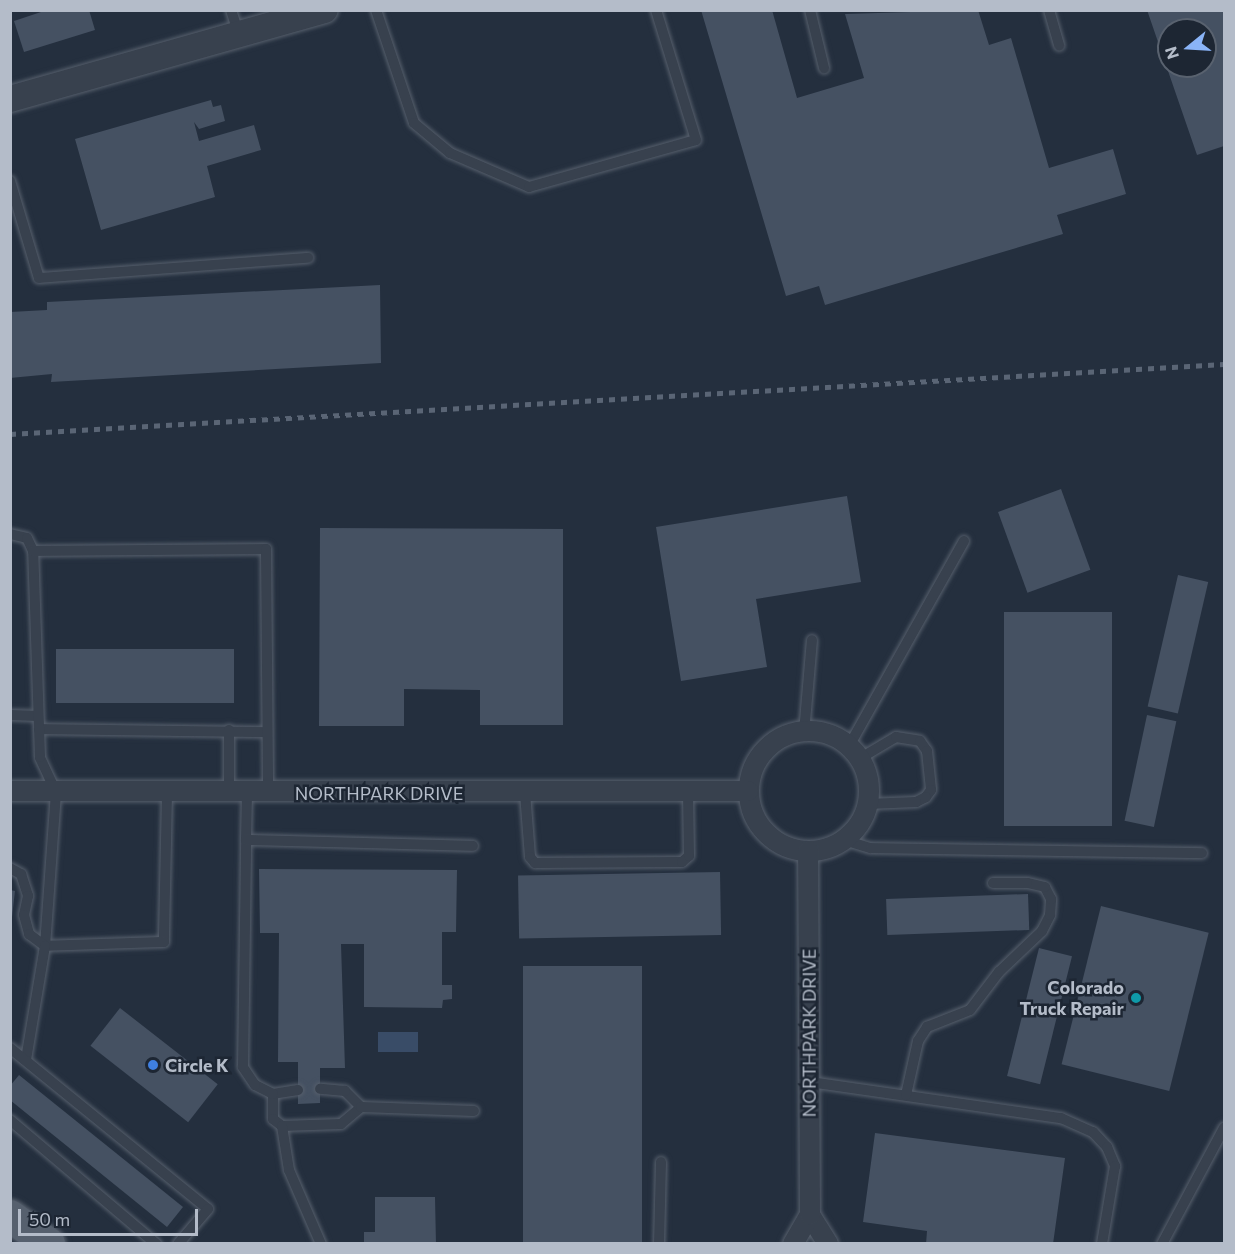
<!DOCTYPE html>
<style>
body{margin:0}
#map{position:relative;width:1235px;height:1254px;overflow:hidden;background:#242f3e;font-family:Commissioner,sans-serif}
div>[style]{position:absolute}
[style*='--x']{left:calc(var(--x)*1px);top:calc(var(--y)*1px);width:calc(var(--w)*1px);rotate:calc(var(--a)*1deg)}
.water>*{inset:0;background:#394c67;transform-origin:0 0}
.building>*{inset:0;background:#455162;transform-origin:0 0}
.roads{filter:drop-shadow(0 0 2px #565f6c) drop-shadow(0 0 2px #565f6c)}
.service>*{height:10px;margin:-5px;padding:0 5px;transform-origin:5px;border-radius:5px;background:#38414e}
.minor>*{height:20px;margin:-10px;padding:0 10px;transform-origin:10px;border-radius:10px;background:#38414e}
.minor>.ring{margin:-10px;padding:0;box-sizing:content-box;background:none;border:20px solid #38414e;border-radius:50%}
.tertiary>*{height:26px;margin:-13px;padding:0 13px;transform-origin:13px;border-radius:13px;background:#38414e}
.primary>*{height:32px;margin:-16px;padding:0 16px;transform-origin:16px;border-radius:16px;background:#56606e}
.rail>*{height:4.5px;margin-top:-2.25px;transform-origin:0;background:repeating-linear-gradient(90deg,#5a6575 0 6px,transparent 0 12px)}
.dots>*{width:16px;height:16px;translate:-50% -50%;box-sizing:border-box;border:3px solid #1d2633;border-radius:50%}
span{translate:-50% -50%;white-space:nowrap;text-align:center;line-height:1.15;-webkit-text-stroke:5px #1d2633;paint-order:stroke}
.street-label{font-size:18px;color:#b4bcc9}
.poi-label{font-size:18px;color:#b4bcc9;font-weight:700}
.right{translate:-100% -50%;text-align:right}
.left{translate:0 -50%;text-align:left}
.frame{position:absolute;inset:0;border:12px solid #b4bcc9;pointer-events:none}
.north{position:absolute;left:1157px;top:18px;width:60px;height:60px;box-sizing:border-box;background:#1d2633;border:2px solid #59626f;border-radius:50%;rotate:252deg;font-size:16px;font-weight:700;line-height:24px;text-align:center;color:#b4bcc9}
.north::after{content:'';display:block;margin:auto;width:21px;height:27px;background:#8ab4f8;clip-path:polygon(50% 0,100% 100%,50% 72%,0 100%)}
.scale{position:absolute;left:18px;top:1209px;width:180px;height:27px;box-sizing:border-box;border:3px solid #b4bcc9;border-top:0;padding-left:8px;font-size:18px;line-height:21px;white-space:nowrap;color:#b4bcc9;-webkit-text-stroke:4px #1d2633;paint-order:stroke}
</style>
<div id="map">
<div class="water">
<i style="left:378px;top:1032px;width:40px;height:20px"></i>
</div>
<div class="building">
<i style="clip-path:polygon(47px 10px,89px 10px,95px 30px,24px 52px,14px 21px)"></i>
<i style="clip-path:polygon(701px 10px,772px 10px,797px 98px,864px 78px,845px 14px,978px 10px,989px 45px,1011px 38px,1049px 168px,1113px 149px,1126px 194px,1057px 215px,1063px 234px,825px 305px,819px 286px,786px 296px)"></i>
<i style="clip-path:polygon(evenodd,1147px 10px,1224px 10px,1224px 146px,1197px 155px,1147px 10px,1169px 30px,1205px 30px,1205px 66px,1169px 66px,1169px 30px)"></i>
<i style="clip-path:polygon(211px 100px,213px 107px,221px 105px,225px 121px,199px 129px,194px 122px,199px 141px,254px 125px,261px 150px,207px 166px,215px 197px,101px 230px,75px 139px)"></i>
<i style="clip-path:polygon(380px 285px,381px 363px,51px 382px,52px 374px,10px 378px,10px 312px,47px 310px,47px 302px)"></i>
<i style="left:1061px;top:489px;width:86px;height:67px;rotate:70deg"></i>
<i style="clip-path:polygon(847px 496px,861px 582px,756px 599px,767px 667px,681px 681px,656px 527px)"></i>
<i style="clip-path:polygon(320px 528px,563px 529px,563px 725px,480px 725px,480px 690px,404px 689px,404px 726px,319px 726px)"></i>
<i style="left:1178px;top:575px;width:31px;height:135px;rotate:13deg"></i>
<i style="left:1004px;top:612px;width:108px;height:214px"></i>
<i style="left:56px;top:649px;width:178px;height:54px"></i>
<i style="left:1147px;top:715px;width:30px;height:108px;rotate:12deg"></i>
<i style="clip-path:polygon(259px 869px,457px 870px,456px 932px,442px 932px,442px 985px,452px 985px,452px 999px,443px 1000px,442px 1008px,364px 1007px,364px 944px,341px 944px,345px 1068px,320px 1068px,320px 1103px,298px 1104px,298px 1062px,278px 1062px,279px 933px,260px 933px)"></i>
<i style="left:720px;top:872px;width:63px;height:202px;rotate:89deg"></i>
<i style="clip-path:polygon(10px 890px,15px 891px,12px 917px,10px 917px)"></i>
<i style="left:1028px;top:894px;width:36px;height:142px;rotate:88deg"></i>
<i style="left:1101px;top:906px;width:111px;height:163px;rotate:14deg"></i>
<i style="left:1039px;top:948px;width:34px;height:132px;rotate:14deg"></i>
<i style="left:523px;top:966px;width:119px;height:278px"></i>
<i style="left:120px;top:1008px;width:124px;height:48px;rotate:38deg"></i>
<i style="clip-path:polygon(19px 1075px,183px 1207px,167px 1227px,10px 1100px,10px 1086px)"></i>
<i style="clip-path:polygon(875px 1133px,1065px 1158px,1053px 1244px,926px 1244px,927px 1231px,863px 1222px)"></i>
<i style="clip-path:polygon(375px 1197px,435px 1197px,436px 1244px,364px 1244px,364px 1232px,375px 1232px)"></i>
</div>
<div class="roads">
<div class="service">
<i style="--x:231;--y:10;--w:26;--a:72"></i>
<i style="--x:376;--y:10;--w:119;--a:71.4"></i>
<i style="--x:414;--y:123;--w:47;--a:39.8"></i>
<i style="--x:450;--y:153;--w:86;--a:23.3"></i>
<i style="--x:529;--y:187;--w:173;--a:-15.7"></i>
<i style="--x:696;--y:140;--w:136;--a:-107.1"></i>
<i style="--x:810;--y:10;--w:60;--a:76.4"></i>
<i style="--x:1049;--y:10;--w:37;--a:74"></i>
<i style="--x:10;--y:181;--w:101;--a:73.4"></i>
<i style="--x:39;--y:278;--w:270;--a:-4.3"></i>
<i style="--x:10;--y:534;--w:17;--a:13"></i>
<i style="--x:27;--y:538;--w:14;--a:65"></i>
<i style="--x:10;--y:715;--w:28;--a:2"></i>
<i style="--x:39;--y:729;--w:228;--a:0.8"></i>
<i style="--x:804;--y:733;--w:93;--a:-85.1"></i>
<i style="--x:849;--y:746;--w:235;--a:-60.7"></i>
<i style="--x:859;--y:759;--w:43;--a:-30.7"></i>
<i style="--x:896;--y:737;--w:24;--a:9"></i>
<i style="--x:920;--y:741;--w:12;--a:55"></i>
<i style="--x:927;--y:751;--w:39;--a:84"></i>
<i style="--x:931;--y:790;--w:9;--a:126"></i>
<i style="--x:926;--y:797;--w:11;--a:153"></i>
<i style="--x:916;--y:802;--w:48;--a:177.6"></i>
<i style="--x:167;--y:793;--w:149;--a:91.2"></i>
<i style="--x:164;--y:942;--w:119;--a:178.1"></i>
<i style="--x:45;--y:946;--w:154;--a:-85.9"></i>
<i style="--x:56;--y:792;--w:38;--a:-115"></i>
<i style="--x:40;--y:757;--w:206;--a:-91.9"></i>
<i style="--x:33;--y:551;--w:233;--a:-0.5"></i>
<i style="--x:266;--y:549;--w:244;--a:89.5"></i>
<i style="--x:229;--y:793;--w:63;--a:-90"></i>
<i style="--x:525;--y:793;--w:64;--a:85.5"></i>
<i style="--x:530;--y:857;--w:8;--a:50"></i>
<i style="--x:535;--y:863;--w:147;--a:-0.4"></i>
<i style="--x:682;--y:862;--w:9;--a:-41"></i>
<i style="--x:689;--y:856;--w:64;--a:-90.9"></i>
<i style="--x:246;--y:840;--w:47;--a:-88.8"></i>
<i style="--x:844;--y:840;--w:28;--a:17"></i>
<i style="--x:871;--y:848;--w:331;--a:0.9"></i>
<i style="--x:10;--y:868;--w:13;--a:29"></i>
<i style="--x:21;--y:874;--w:23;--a:72"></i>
<i style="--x:28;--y:896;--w:19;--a:102"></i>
<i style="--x:24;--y:915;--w:20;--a:75"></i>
<i style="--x:29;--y:934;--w:20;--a:37"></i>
<i style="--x:45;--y:946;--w:116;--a:99.5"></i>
<i style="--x:10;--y:1048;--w:255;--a:39.1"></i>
<i style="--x:208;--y:1209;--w:46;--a:130.6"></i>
<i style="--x:810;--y:1082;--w:254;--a:8.2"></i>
<i style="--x:1061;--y:1118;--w:35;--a:24"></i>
<i style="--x:1093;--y:1132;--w:21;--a:47"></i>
<i style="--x:1107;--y:1147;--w:21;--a:67"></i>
<i style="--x:1115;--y:1166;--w:79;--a:99.5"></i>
<i style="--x:298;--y:1090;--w:25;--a:171"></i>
<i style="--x:273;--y:1094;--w:25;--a:90"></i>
<i style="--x:273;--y:1119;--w:11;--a:38"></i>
<i style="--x:282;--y:1126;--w:59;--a:-1.9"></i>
<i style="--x:341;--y:1124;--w:26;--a:-40"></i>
<i style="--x:361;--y:1107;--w:23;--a:-135"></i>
<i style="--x:345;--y:1091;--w:25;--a:-175"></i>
<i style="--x:273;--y:1094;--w:20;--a:-153"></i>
<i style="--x:255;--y:1085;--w:22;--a:-124"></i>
<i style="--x:243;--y:1067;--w:227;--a:-89.2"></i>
<i style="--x:246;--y:840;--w:227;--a:1.5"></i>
<i style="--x:906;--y:1095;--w:55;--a:-77.5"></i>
<i style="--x:918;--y:1041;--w:17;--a:-57"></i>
<i style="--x:927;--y:1027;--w:46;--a:-21.6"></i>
<i style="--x:970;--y:1010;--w:48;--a:-52.7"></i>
<i style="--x:999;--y:972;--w:59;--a:-43.6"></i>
<i style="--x:1042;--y:931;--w:18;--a:-63"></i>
<i style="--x:1050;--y:915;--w:16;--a:-86"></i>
<i style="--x:1051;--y:899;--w:13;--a:-117"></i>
<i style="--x:1045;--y:887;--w:18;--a:-167"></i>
<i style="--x:1027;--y:883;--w:34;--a:180"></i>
<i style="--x:361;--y:1107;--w:113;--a:2"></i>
<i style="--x:10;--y:1120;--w:192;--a:40.3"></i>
<i style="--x:282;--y:1126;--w:45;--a:81"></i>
<i style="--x:289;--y:1170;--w:81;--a:66.6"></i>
<i style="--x:659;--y:1244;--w:82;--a:-88.6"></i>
<i style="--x:1162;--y:1244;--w:132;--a:-61.9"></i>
</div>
<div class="minor">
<i class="ring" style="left:749px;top:731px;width:100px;height:100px"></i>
<i style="--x:10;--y:791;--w:738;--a:0"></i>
<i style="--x:810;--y:1215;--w:34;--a:58"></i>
<i style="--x:793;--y:1244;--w:34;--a:-60"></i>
<i style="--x:810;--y:1215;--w:364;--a:-90.3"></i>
</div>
<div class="tertiary">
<i style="--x:10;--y:99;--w:327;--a:-15.8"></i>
</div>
<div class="primary">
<i style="--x:10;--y:1216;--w:48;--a:35.7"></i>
</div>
</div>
<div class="rail">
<i style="--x:10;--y:434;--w:1216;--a:-3.3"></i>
</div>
<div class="dots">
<i style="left:1136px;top:998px;background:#0f9aa8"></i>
<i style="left:153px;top:1065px;background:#3f7fe0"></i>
</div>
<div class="street-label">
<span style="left:379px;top:793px">NORTHPARK DRIVE</span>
<span style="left:809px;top:1033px;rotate:-90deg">NORTHPARK DRIVE</span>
</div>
<div class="poi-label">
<span class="right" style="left:1124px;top:998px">Colorado<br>Truck Repair</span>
<span class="left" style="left:165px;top:1065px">Circle K</span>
</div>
<div class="frame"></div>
<div class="north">N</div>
<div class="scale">50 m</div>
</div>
